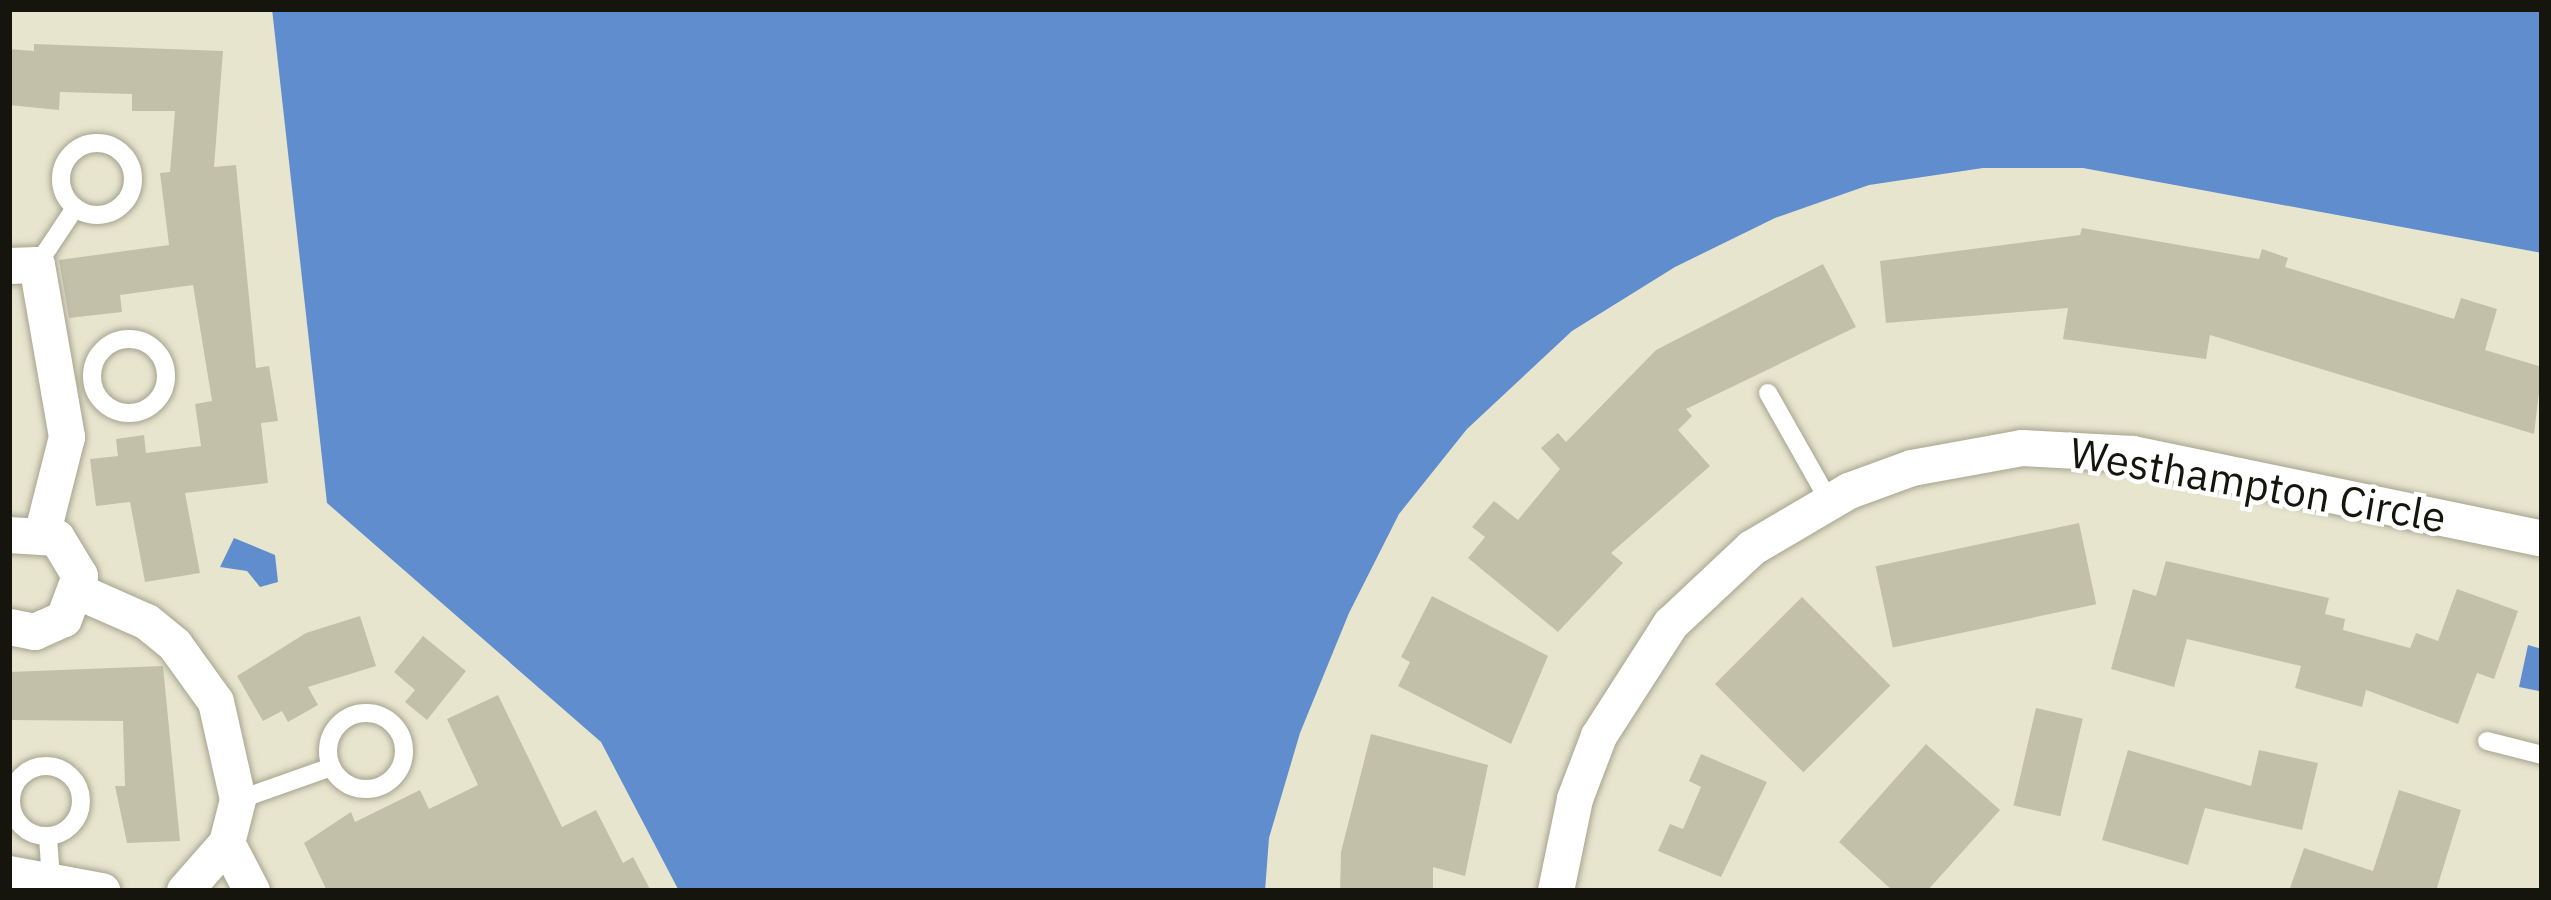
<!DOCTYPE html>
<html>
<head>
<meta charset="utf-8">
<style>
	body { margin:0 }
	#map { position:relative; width:2551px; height:900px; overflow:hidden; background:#e8e5cf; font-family:"IBM Plex Sans",sans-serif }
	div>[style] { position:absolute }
	.water>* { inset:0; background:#608dcd }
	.building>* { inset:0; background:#c3c0aa; transform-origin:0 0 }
	.roads { filter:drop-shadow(0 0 3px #a6a38e) drop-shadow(0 0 3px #a6a38e) }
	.lane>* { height:18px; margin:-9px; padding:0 9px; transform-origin:9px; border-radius:9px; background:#fff }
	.lane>.ring { margin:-9px; padding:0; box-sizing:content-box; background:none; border:18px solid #fff; border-radius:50% }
	.street>* { height:36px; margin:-18px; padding:0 18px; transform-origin:18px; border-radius:18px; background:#fff }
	span { translate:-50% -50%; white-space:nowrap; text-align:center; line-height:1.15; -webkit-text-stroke:9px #fff; paint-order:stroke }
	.street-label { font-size:42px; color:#16150d }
	.frame { position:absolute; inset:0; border:12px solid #16150d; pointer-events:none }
</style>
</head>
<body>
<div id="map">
	<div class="water">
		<i style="clip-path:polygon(272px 9px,2542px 9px,2542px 253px,2083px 168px,1983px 168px,1869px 185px,1775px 218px,1675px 267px,1572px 331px,1467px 429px,1399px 514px,1349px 613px,1300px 733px,1269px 838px,1265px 891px,679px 891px,601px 742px,327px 503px)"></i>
		<i style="clip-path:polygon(234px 538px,275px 555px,278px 582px,260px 587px,247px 571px,220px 567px)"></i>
		<i style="clip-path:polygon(2528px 645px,2542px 649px,2539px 691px,2519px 687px)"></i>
	</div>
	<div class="building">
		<i style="clip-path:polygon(34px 44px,223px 51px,214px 167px,236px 165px,256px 368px,269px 366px,278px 421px,261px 423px,268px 483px,185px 493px,200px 573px,145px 582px,130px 502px,96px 506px,90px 459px,118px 456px,116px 439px,144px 435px,146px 453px,201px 446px,195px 404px,212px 401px,193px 285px,120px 295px,122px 312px,69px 318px,59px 260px,169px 245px,160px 173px,170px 172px,175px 111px,132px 111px,132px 94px,60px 92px,59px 110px,9px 105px,9px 49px,34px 51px)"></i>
		<i style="clip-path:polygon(2082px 228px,2259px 259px,2262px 249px,2288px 258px,2285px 267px,2454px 319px,2461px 298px,2497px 309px,2485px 350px,2542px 367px,2534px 434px,2210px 335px,2206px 359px,2063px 339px,2068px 308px,1886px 323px,1880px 261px,2080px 235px)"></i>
		<i style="clip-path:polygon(1823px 264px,1856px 327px,1686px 409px,1692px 416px,1678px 430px,1710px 466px,1611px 553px,1623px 563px,1558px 632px,1468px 558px,1485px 537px,1472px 527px,1494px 501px,1518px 520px,1560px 469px,1541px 448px,1558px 433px,1566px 442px,1656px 350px)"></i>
		<i style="left:2079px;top:523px;width:83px;height:208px;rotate:78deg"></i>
		<i style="clip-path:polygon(2166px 561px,2329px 598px,2325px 614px,2345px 619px,2343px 630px,2410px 648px,2416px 633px,2438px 641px,2457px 589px,2518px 611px,2494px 679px,2477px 673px,2458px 724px,2366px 690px,2362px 707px,2295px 688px,2301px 666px,2187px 639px,2174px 687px,2111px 669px,2133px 589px,2156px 596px)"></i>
		<i style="clip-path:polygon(1432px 596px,1548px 656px,1511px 744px,1398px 686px,1410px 662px,1401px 657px)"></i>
		<i style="left:1802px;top:597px;width:125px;height:123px;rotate:45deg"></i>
		<i style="clip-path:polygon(360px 616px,376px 666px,308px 687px,318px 705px,288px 722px,282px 711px,263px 721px,237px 676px,306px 633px)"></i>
		<i style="clip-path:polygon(423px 636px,466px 671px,427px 720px,405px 702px,415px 690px,394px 672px)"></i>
		<i style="clip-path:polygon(163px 666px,180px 841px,127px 843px,115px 786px,125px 786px,123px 721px,9px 720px,9px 672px)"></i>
		<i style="clip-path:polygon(498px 695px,562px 827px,596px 810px,623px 863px,633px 857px,651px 891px,327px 891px,304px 843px,351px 812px,355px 822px,420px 790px,429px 809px,478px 785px,447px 719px)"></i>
		<i style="left:2036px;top:708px;width:48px;height:100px;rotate:13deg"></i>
		<i style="clip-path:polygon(1371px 734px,1488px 765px,1465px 876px,1433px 867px,1433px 891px,1340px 891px,1341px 852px)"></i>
		<i style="clip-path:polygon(1926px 744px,2000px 810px,1927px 891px,1893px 891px,1839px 842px)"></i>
		<i style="clip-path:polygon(2128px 750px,2251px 786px,2259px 750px,2318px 763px,2302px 830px,2205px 808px,2188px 865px,2102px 840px)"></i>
		<i style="clip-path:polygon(1701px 754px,1767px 782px,1721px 877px,1658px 851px,1670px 824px,1683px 829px,1701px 787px,1689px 781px)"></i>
		<i style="clip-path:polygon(2399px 790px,2461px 810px,2436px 891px,2289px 891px,2304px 848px,2373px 871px)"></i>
	</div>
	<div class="roads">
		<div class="lane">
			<i class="ring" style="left:61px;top:143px;width:54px;height:54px"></i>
			<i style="left:37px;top:265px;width:69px;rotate:-56.3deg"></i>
			<i class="ring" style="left:92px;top:339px;width:56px;height:56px"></i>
			<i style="left:1768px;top:393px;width:124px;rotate:60.5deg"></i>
			<i class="ring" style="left:328px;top:713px;width:58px;height:58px"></i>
			<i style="left:2487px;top:741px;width:57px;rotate:14.3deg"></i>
			<i class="ring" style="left:11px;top:766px;width:52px;height:52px"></i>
			<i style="left:238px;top:800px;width:99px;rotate:-19.5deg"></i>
			<i style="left:48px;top:837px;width:43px;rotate:86deg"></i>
		</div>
		<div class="street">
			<i style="left:9px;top:266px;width:28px;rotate:-2deg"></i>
			<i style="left:37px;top:265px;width:175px;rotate:80.1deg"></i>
			<i style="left:67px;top:437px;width:98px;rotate:104.2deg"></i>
			<i style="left:9px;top:535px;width:48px;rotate:3.6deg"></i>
			<i style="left:57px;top:538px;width:44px;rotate:58.8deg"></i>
			<i style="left:80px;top:576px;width:46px;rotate:110.4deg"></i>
			<i style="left:64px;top:619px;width:32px;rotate:156deg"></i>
			<i style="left:35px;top:632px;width:26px;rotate:-169deg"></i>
			<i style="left:79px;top:592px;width:74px;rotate:23.8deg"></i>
			<i style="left:147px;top:622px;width:36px;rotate:39deg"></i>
			<i style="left:175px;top:645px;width:70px;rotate:54.3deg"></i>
			<i style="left:216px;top:702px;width:100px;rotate:77.3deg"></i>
			<i style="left:238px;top:800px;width:44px;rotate:104.3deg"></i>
			<i style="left:227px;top:843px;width:64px;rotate:131.2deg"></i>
			<i style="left:227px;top:843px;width:54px;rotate:62.5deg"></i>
			<i style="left:9px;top:874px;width:95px;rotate:10.4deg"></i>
			<i style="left:1556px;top:891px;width:94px;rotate:-78.3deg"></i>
			<i style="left:1575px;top:799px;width:67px;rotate:-69.1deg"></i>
			<i style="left:1599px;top:736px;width:133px;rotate:-57.3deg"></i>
			<i style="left:1671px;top:624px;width:111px;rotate:-43.2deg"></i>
			<i style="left:1752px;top:548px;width:113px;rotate:-30.4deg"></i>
			<i style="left:1849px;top:491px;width:67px;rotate:-20.1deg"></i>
			<i style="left:1912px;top:468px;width:112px;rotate:-10.3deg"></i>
			<i style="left:2022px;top:448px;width:111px;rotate:3.1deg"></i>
			<i style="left:2133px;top:454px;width:418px;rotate:11.7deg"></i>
		</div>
	</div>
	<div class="street-label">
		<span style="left:2258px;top:485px;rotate:10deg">Westhampton Circle</span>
	</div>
	<div class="frame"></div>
</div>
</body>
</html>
